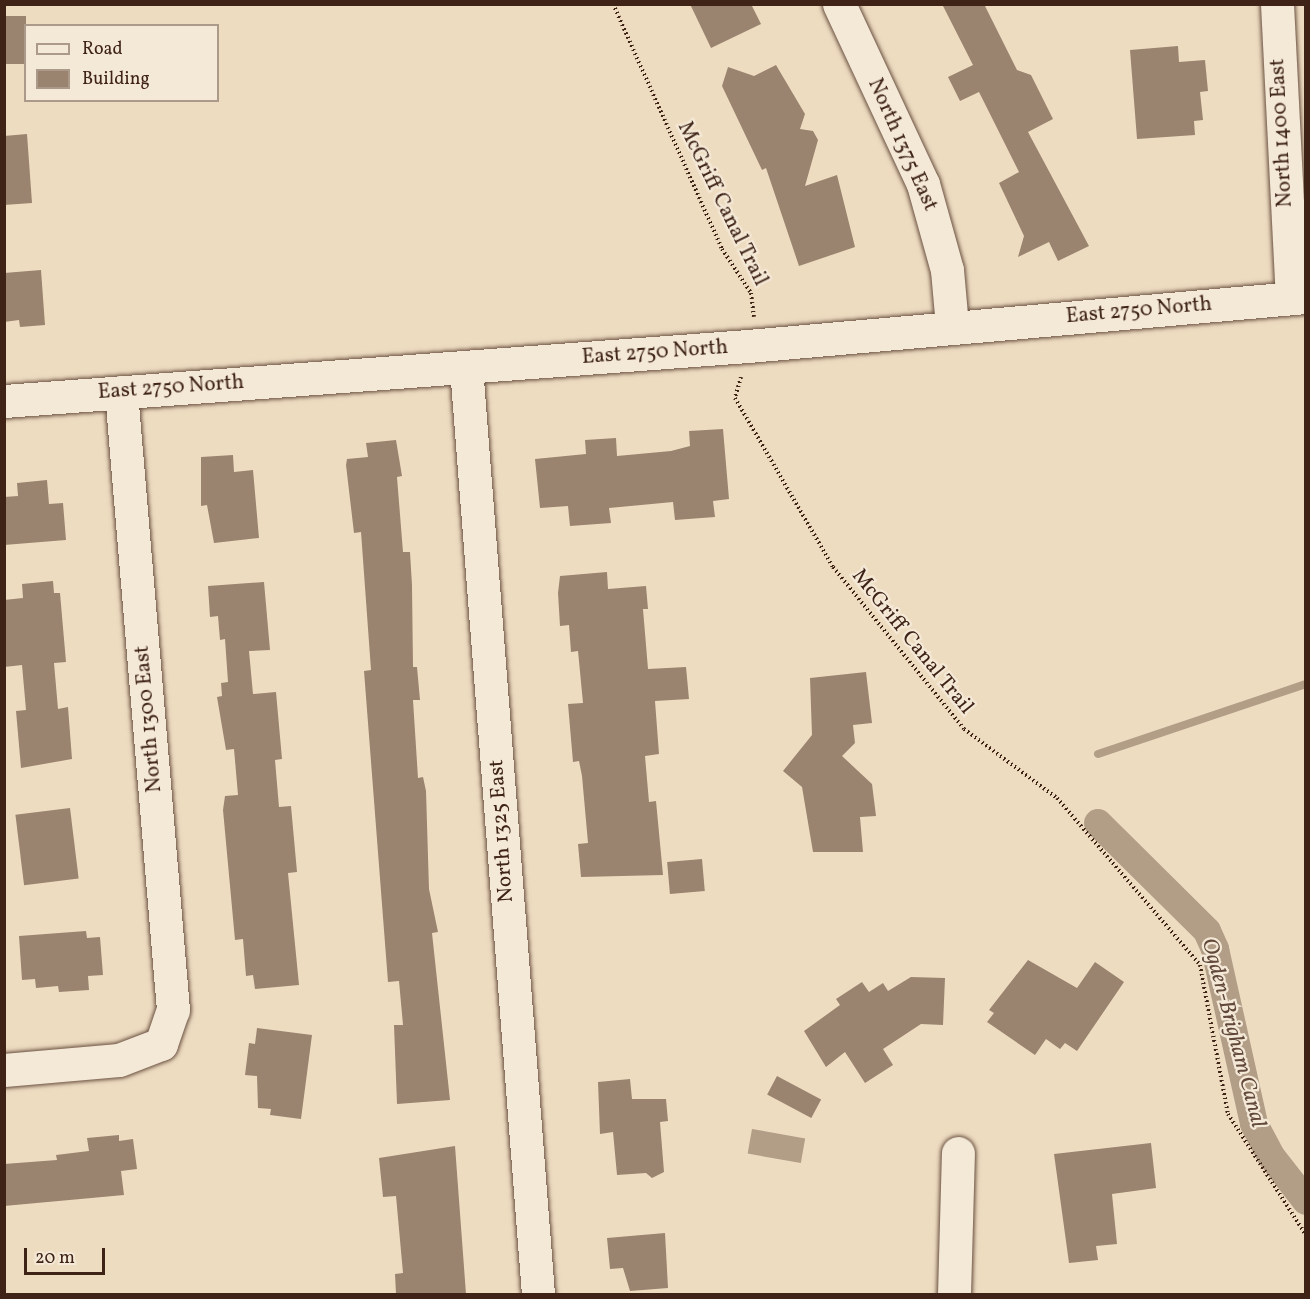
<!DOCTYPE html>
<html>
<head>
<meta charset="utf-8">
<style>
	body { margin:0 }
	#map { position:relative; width:1310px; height:1299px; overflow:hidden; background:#eedcc1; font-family:Vollkorn,serif }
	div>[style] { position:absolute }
	.water>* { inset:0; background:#b29d87; transform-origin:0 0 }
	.stream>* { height:8px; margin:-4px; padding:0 4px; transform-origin:4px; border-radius:4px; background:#b29d87 }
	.canal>* { height:28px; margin:-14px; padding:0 14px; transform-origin:14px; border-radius:14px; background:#b29d87 }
	.building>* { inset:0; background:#9a836f; transform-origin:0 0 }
	.path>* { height:4px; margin-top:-2px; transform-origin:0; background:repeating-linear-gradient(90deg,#3e2316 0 1.5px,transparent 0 4.5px) }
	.roads { filter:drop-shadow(0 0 2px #6a5141) drop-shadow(0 0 2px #6a5141) }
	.minor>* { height:33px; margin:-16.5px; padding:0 16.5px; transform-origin:16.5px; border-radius:16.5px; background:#f4e8d7 }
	span { translate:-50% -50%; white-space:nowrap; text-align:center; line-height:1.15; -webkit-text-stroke:4.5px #f4e8d7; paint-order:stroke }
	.street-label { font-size:21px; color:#3e2316 }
	.water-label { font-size:22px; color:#614838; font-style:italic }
	.frame { position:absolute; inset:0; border:6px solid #3e2316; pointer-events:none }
	.legend { position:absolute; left:24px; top:24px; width:195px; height:78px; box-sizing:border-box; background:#f4e8d7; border:2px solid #ab998a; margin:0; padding:8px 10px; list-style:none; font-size:18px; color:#3e2316 }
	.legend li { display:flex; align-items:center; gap:12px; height:30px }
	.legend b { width:30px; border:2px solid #ab998a }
	.scale { position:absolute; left:24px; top:1248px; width:81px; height:27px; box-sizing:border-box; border:3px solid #3e2316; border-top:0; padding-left:8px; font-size:18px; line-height:21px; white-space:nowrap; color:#3e2316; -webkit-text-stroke:4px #f4e8d7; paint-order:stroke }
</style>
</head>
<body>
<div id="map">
	<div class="water">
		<i style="left:752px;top:1129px;width:54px;height:25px;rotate:10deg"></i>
	</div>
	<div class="stream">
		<i style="left:1098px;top:754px;width:219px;rotate:-18.6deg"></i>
	</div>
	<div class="canal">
		<i style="left:1098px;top:823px;width:153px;rotate:44.7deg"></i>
		<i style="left:1207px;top:931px;width:20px;rotate:66deg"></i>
		<i style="left:1215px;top:949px;width:179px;rotate:77.4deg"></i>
		<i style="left:1254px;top:1124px;width:36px;rotate:62deg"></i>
		<i style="left:1271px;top:1156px;width:57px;rotate:52.1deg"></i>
	</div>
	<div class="building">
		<i style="clip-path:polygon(690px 4px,751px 4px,761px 24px,711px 48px)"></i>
		<i style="clip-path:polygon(942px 4px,984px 4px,1017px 70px,1031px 75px,1053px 119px,1028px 132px,1089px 246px,1058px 261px,1049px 242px,1018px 257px,1024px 236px,999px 183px,1019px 172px,979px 92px,960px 101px,948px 77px,973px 65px)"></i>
		<i style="left:26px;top:16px;width:48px;height:22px;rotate:90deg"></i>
		<i style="clip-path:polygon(1178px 46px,1179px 62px,1205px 60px,1208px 91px,1200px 92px,1203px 120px,1194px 121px,1195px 135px,1137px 139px,1130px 50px)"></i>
		<i style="clip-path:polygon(776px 65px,805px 114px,800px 129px,813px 131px,818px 140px,805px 186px,837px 175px,855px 247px,799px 266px,766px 168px,762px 170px,722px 86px,728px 67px,754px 76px)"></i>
		<i style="clip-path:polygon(27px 134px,32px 203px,4px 205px,4px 136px)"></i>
		<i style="clip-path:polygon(41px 270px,45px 325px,20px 327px,19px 320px,4px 322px,4px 273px)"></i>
		<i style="clip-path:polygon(723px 429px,729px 499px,713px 501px,715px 517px,675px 520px,673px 502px,609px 508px,611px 523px,570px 526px,568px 506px,540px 508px,535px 459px,586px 454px,585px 440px,616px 438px,617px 456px,671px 451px,690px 446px,689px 431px)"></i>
		<i style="clip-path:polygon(396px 440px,402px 476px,397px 477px,403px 552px,410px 552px,412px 585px,413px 667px,417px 667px,420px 700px,413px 700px,418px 778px,423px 777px,426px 791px,429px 889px,438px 932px,432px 933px,450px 1100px,397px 1104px,394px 1025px,403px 1025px,399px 981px,388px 982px,364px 671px,371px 670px,361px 532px,354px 533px,346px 465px,347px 459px,368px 457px,366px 443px)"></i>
		<i style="clip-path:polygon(233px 455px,234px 472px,253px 470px,259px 538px,214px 543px,207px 505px,201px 506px,201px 457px)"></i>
		<i style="clip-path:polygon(47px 480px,49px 504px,63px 503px,66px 540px,4px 545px,4px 497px,18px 496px,17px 483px)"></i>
		<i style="clip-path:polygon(607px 572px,608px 589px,646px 586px,648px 609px,643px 609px,648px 669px,686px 667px,689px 699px,655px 701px,659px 754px,645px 756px,649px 802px,656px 801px,663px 875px,581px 877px,578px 844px,588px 843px,582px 776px,579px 761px,573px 762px,568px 704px,583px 703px,578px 651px,571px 652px,569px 625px,560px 626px,558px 593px,560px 576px)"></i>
		<i style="clip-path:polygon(53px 581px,54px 593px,60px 593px,66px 662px,54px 663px,58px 709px,68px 707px,72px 759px,21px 768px,16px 711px,26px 710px,22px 665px,4px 667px,4px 600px,23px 598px,22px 584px)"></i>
		<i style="clip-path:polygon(264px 582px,270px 650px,249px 651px,253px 694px,276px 692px,282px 759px,275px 760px,279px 807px,291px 806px,297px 872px,288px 873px,299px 985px,255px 989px,253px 975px,246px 976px,243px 939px,235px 940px,223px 810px,225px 796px,238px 795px,234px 749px,226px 750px,217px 697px,222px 696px,221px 683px,228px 682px,225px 639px,220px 640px,218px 616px,210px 617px,208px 586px)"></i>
		<i style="clip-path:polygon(866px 672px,872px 723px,853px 725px,855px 743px,842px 756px,872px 784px,876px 816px,860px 817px,863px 852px,813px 852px,802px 787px,783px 771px,812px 735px,810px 678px)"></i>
		<i style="left:70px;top:808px;width:71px;height:55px;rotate:83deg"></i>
		<i style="left:702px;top:859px;width:32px;height:35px;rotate:85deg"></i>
		<i style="clip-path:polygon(86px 931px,87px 938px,100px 937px,103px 975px,88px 976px,89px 990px,59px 992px,58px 986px,36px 988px,35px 979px,22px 980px,19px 936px)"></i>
		<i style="clip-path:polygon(1028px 960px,1077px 988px,1095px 962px,1124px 982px,1077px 1051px,1065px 1043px,1060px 1049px,1046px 1039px,1035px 1055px,987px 1022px,994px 1013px,989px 1010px)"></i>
		<i style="clip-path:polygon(911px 977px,945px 978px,943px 1025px,921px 1024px,883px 1049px,893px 1065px,865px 1083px,845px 1052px,826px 1067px,804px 1031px,840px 1005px,836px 999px,862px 982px,869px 992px,883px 983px,888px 991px)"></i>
		<i style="clip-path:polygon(257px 1028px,312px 1035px,301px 1119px,270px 1115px,271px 1109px,258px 1108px,257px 1076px,245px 1075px,249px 1043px,255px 1044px)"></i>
		<i style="left:777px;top:1076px;width:50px;height:21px;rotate:28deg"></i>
		<i style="clip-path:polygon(630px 1079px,632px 1099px,666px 1099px,668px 1121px,660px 1122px,664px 1172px,652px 1178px,646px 1173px,617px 1175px,613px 1132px,600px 1134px,598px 1082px)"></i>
		<i style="clip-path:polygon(119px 1135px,119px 1141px,133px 1139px,137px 1169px,121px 1171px,124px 1195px,4px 1206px,4px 1164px,57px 1160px,56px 1155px,89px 1151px,87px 1138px)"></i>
		<i style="clip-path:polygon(1151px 1143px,1156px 1188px,1112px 1194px,1117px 1244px,1096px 1246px,1098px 1260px,1069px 1263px,1054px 1154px)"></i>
		<i style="clip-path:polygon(455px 1146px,466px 1294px,396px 1294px,395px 1274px,403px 1273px,396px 1196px,383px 1197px,379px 1158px)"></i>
		<i style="clip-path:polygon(665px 1233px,668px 1288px,630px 1291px,623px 1268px,610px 1269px,607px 1238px)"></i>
	</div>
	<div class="path">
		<i style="left:613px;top:4px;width:268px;rotate:66deg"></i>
		<i style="left:722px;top:249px;width:53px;rotate:56.6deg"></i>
		<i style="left:751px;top:293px;width:24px;rotate:83deg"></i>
		<i style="left:741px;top:377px;width:22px;rotate:106deg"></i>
		<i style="left:735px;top:398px;width:195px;rotate:59.9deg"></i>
		<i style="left:833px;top:567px;width:208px;rotate:51deg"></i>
		<i style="left:964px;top:729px;width:116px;rotate:36.6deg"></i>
		<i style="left:1057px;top:798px;width:220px;rotate:49.4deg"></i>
		<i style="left:1200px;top:965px;width:152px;rotate:79.4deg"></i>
		<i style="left:1228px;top:1114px;width:144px;rotate:57.2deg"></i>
	</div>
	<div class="roads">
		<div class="minor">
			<i style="left:839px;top:4px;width:199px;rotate:65deg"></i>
			<i style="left:923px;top:184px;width:89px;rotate:74.4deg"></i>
			<i style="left:947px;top:270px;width:56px;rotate:84.9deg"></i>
			<i style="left:1277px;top:4px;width:294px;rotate:87.1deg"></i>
			<i style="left:466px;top:367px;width:930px;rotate:85.56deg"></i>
			<i style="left:4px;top:401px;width:746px;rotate:-4.23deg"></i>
			<i style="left:748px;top:346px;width:560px;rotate:-5.02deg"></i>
			<i style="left:4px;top:1070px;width:115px;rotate:-5deg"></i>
			<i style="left:119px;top:1060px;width:45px;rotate:-20.9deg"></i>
			<i style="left:161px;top:1044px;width:36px;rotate:-71deg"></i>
			<i style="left:173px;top:1010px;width:620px;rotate:-94.81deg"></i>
			<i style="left:954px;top:1294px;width:141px;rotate:-88.4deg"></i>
		</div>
	</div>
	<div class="street-label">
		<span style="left:1282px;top:133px;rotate:-93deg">North 1400 East</span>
		<span style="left:902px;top:145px;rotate:66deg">North 1375 East</span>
		<span style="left:722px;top:204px;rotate:64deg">McGriff Canal Trail</span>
		<span style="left:1139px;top:311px;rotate:-5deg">East 2750 North</span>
		<span style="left:655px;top:353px;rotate:-4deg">East 2750 North</span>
		<span style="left:171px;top:388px;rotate:-4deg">East 2750 North</span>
		<span style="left:912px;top:642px;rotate:51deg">McGriff Canal Trail</span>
		<span style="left:149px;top:719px;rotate:-95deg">North 1300 East</span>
		<span style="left:502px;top:831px;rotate:-94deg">North 1325 East</span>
	</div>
	<div class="water-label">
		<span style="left:1233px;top:1033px;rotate:75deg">Ogden-Brigham Canal</span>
	</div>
	<div class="frame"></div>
	<ul class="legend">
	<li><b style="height:8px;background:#f4e8d7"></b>Road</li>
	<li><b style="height:16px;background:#9a836f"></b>Building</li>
	</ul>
	<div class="scale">20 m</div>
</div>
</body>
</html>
